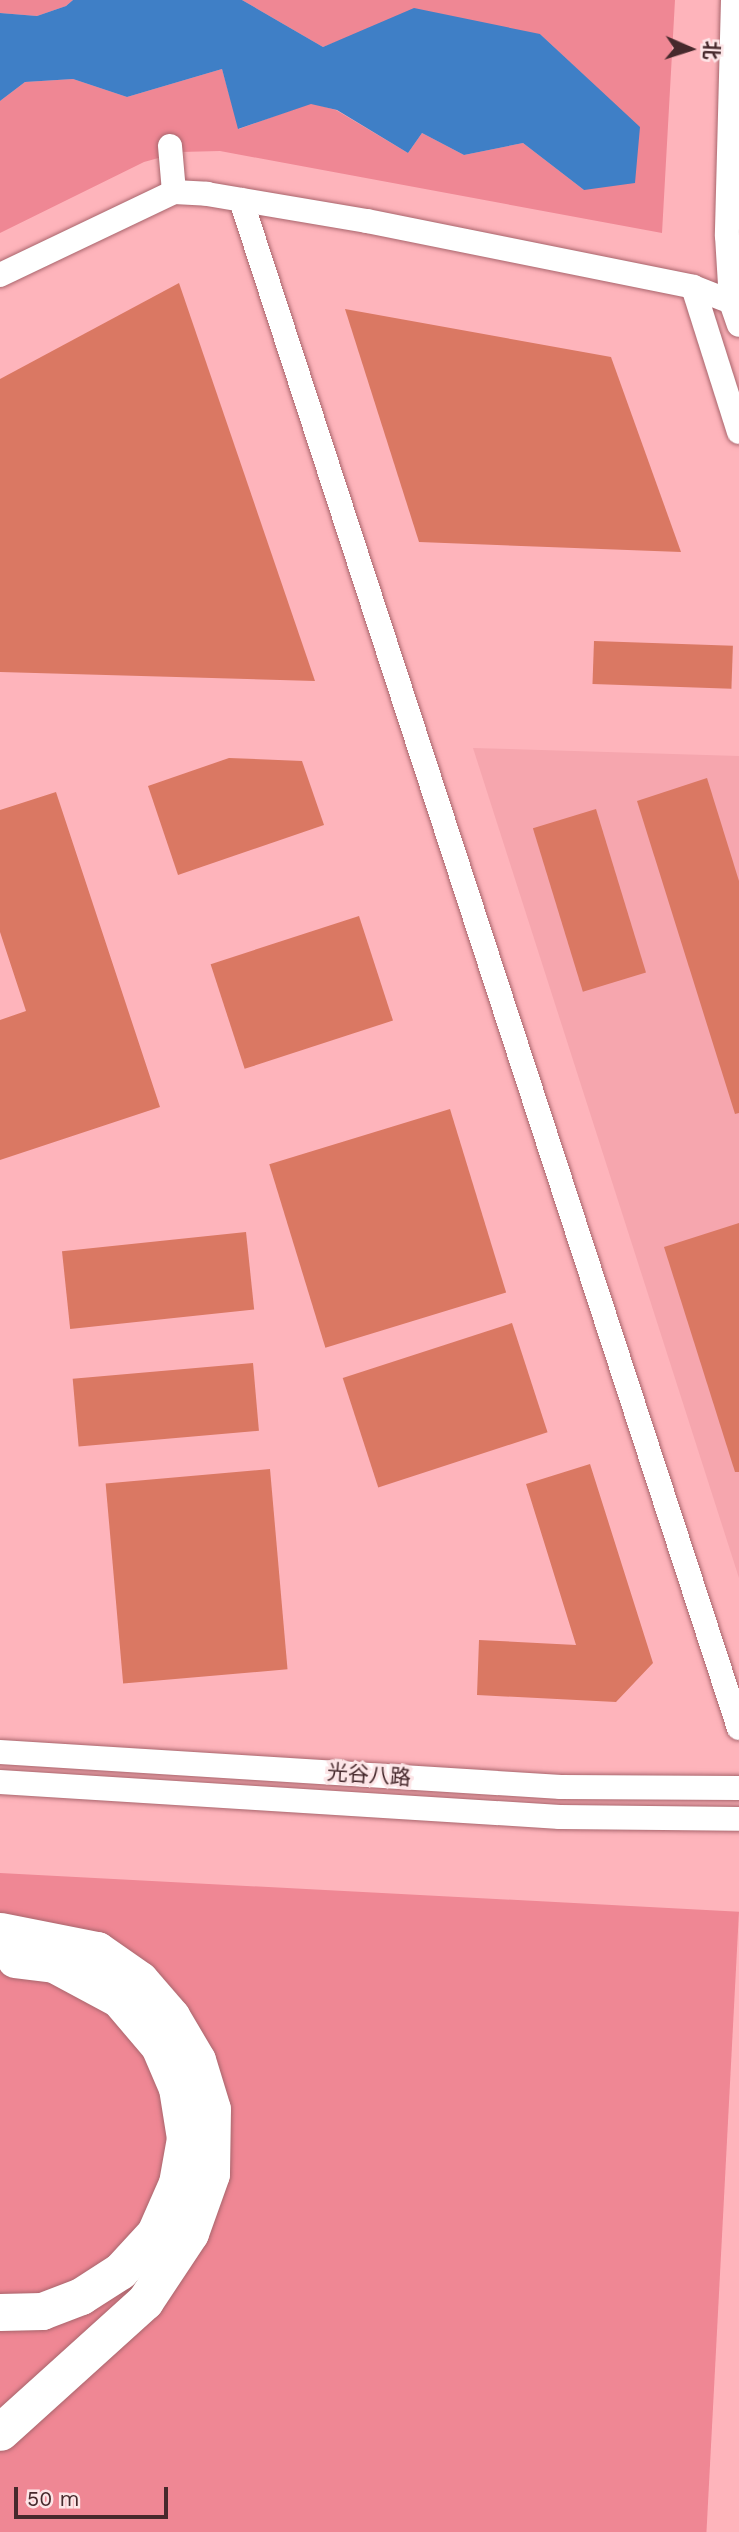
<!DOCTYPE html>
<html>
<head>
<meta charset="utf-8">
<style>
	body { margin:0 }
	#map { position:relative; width:739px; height:2532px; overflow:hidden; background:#feb4bb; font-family:"Work Sans","Noto Sans SC",sans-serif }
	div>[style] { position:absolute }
	.built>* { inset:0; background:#f6a6ae }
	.green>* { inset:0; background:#ef8794; transform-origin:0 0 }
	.water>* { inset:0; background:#3f7fc6 }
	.building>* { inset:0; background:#da7863; transform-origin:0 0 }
	.roads { filter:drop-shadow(0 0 2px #a8656c) drop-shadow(0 0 2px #a8656c) }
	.minor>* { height:24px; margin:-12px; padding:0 12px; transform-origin:12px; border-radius:12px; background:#fff }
	.highway>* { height:37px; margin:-18.5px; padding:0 18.5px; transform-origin:18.5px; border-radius:18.5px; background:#fff }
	span { translate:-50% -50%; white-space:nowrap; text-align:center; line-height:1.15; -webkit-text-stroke:6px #fde5e7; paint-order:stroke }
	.street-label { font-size:21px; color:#46292c }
	.north { position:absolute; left:655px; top:14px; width:70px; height:70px; -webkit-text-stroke:5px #fde5e7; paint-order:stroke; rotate:93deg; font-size:19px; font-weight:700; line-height:28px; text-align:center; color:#46292c }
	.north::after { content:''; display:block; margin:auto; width:24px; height:32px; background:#46292c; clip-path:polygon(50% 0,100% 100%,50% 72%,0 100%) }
	.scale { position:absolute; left:14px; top:2487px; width:154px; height:32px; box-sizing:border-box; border:4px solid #46292c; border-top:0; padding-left:9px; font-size:21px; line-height:24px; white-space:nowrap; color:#46292c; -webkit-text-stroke:5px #fde5e7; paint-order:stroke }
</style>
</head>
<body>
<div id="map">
	<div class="built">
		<i style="clip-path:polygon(473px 748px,739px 756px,739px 1578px)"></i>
	</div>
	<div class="green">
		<i style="clip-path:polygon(0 0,73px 0,66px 6px,37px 16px,0 13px)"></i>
		<i style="clip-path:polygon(242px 0,675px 0,662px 233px,220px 151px,180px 152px,144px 162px,0 233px,0 101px,25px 82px,73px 79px,127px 97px,222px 69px,239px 129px,311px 103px,336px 110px,408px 153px,422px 133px,464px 155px,523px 143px,584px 190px,589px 80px,540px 34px,364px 31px,323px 47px)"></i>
		<i style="left:0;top:1873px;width:740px;height:659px;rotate:3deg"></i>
	</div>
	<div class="water">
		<i style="clip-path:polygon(73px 0,242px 0,323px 47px,414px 8px,540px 34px,640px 127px,635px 183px,584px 190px,523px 143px,464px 155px,422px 133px,408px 153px,337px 110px,311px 104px,238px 129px,222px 69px,127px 97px,73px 79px,25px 82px,0 101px,0 13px,37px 16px,66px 6px)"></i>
	</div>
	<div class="building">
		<i style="clip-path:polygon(179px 283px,315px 681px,0 672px,0 379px)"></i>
		<i style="clip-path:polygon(345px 309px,611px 357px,681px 552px,419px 542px)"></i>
		<i style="left:594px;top:641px;width:139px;height:43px;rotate:2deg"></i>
		<i style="clip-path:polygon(229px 758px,302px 761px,324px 825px,178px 875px,148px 786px)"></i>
		<i style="clip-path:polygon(707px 778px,739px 881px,739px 1113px,735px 1114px,637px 801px)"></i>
		<i style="clip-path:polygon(56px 792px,160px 1107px,0 1160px,0 1020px,26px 1011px,0 932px,0 810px)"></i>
		<i style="left:596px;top:809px;width:171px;height:66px;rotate:73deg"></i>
		<i style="left:359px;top:916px;width:110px;height:156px;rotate:72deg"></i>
		<i style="left:450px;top:1109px;width:192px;height:189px;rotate:73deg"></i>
		<i style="clip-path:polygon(739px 1223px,739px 1472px,735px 1472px,664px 1247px)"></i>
		<i style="left:246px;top:1232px;width:78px;height:185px;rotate:84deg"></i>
		<i style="left:512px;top:1323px;width:115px;height:178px;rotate:72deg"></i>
		<i style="left:253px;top:1363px;width:68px;height:181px;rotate:85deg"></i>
		<i style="clip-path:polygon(590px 1464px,653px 1663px,616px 1702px,477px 1695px,479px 1640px,576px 1645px,526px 1484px)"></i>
		<i style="left:270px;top:1469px;width:201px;height:165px;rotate:85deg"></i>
	</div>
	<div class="roads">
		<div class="minor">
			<i style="left:733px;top:0;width:236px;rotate:91.5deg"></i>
			<i style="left:727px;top:236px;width:66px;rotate:86.5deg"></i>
			<i style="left:731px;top:302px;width:24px;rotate:71deg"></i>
			<i style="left:170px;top:146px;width:46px;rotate:85deg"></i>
			<i style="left:241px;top:200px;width:1607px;rotate:71.95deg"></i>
			<i style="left:0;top:275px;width:193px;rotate:-25.5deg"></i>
			<i style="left:174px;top:192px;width:33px;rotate:3deg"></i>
			<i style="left:207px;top:194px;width:162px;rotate:9.6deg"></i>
			<i style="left:367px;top:221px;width:333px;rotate:11.4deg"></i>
			<i style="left:693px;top:287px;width:49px;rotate:21.4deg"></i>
			<i style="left:693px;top:287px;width:152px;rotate:72.4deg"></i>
			<i style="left:0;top:1752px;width:562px;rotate:3.57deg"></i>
			<i style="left:561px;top:1787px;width:178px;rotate:0.3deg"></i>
			<i style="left:0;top:1782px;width:561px;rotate:3.58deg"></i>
			<i style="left:560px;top:1817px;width:179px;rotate:0.6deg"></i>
		</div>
		<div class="highway">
			<i style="left:0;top:1931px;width:99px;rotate:11.1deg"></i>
			<i style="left:97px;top:1950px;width:52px;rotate:34.9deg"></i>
			<i style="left:140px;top:1980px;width:48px;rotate:49.3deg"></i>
			<i style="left:171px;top:2016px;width:51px;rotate:59.4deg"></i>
			<i style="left:197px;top:2060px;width:51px;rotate:73deg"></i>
			<i style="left:212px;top:2109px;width:65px;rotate:90.9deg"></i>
			<i style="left:211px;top:2174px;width:63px;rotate:109.6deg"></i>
			<i style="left:190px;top:2233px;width:82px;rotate:123.5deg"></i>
			<i style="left:145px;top:2301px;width:195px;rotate:137.9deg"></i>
			<i style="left:0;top:2312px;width:42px;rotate:-1.4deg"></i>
			<i style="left:42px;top:2311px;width:42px;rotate:-21deg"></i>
			<i style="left:81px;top:2296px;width:46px;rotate:-32.7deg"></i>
			<i style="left:120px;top:2271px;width:52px;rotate:-47.4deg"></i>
			<i style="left:155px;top:2233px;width:55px;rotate:-66.3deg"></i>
			<i style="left:177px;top:2183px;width:46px;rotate:-79.9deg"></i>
			<i style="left:185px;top:2138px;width:51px;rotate:-99.1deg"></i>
			<i style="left:177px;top:2088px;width:46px;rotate:-113.2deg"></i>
			<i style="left:159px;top:2046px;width:62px;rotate:-130.4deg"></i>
			<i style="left:119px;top:1999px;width:74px;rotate:-151.7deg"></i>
			<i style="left:54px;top:1964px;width:39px;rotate:-173deg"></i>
		</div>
	</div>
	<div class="street-label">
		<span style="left:369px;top:1775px;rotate:4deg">光谷八路</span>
	</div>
	<div class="north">北</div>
	<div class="scale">50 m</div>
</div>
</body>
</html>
